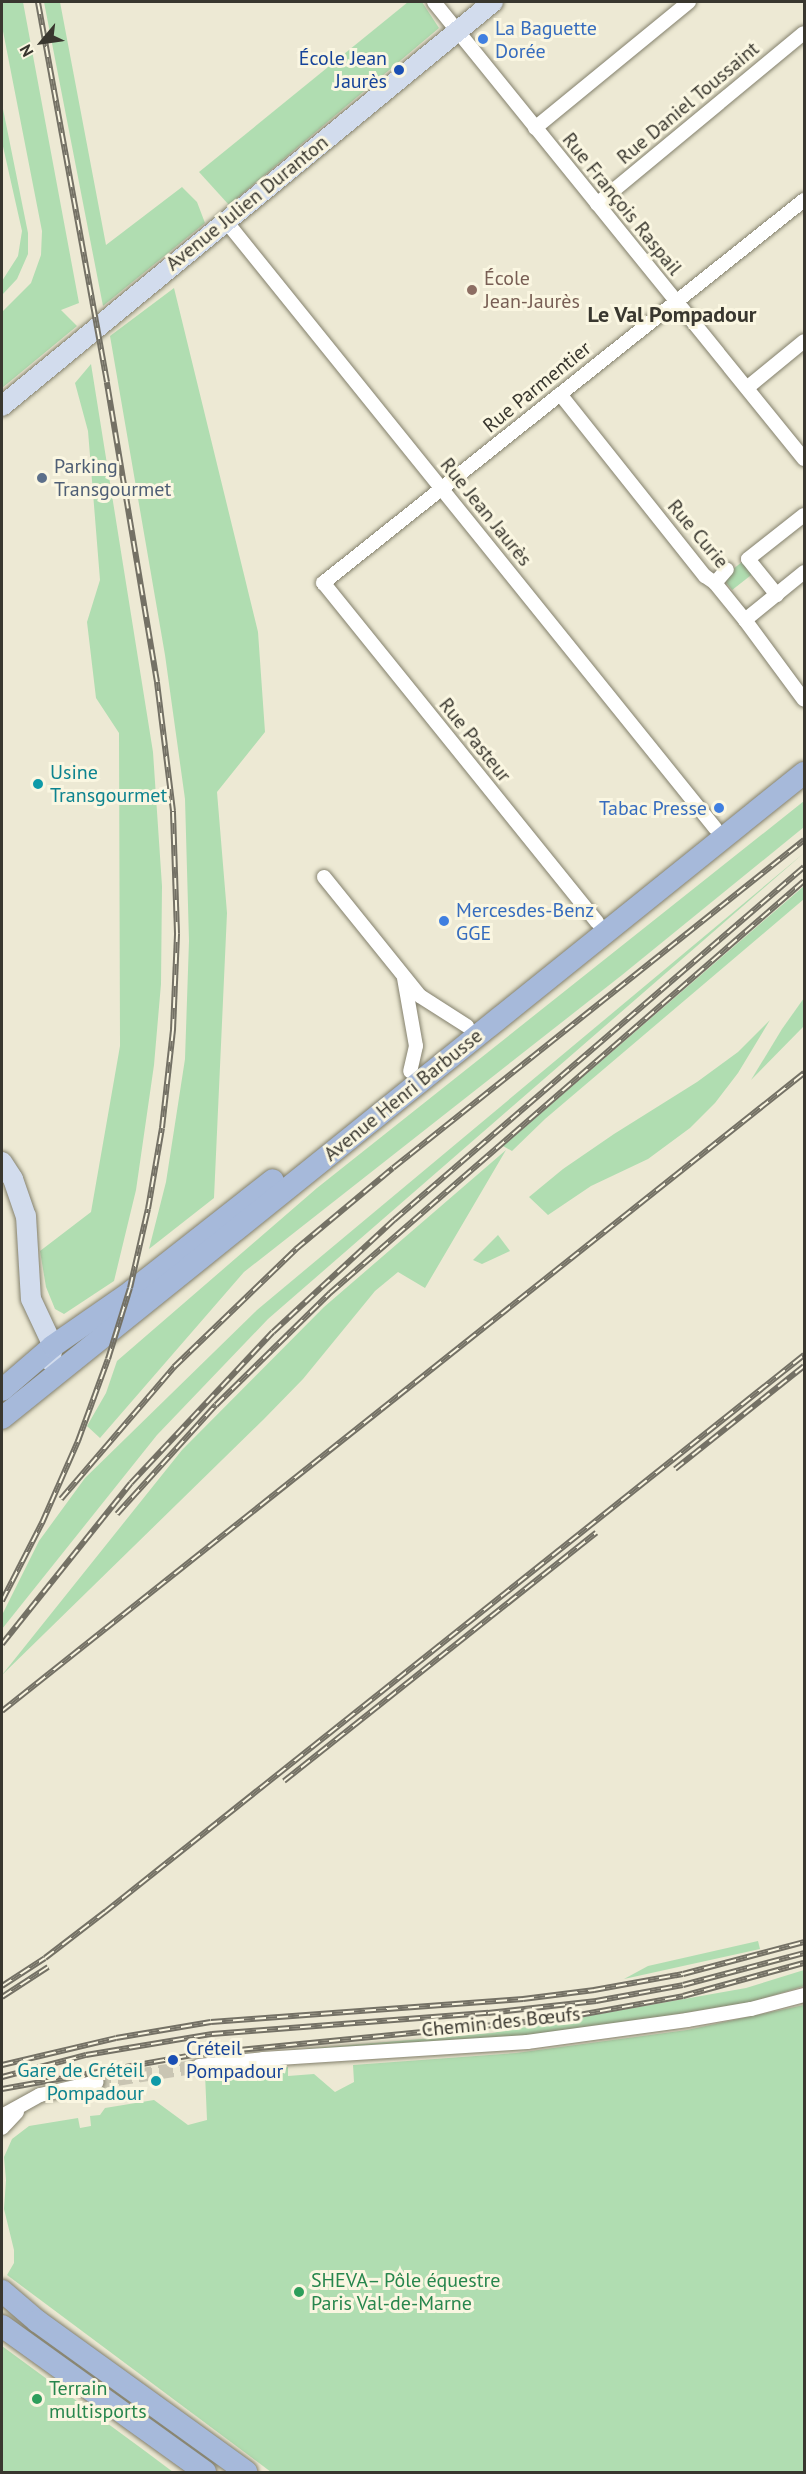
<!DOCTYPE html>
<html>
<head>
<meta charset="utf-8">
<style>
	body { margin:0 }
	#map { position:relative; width:806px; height:2474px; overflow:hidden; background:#ede9d4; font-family:"PT Sans",sans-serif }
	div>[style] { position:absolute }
	.green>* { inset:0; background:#b0ddb1; transform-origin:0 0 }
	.street-tunnel>* { height:14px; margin-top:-7px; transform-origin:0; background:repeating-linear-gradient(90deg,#c9c5b3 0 14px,transparent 0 21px) }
	.roads { filter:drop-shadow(0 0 2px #83806c) drop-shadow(0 0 2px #83806c) }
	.street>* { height:14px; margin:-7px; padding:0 7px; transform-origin:7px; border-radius:7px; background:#fff }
	.secondary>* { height:20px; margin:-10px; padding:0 10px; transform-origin:10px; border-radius:10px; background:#d2dced }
	.primary>* { height:22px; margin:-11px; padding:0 11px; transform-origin:11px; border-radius:11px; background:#a6b9da }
	.rail>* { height:6px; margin-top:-3px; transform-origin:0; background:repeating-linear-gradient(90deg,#faf6e1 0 11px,#747165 0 22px); box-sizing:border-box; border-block:2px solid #747165 }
	.dots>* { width:16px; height:16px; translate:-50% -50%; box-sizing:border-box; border:3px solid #faf6e1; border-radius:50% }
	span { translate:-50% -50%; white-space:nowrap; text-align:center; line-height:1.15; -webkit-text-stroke:6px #faf6e1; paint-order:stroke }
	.shop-label { font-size:20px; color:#366cbe }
	.left { translate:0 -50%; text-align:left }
	.right { translate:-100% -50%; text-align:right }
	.transit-label { font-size:20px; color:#164399 }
	.street-label { font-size:20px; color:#39372f }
	.education-label { font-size:20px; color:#785e54 }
	.service-label { font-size:20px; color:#4e5e75 }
	.culture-label { font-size:20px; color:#0d838f }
	.leisure-label { font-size:20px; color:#27864d }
	.quarter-label { font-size:22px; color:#39372f; font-weight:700 }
	.frame { position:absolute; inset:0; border:3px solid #39372f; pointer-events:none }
	.north { position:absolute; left:12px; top:12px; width:60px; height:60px; -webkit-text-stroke:4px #faf6e1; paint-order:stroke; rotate:241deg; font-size:16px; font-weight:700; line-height:24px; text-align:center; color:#39372f }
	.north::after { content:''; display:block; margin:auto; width:21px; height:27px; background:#39372f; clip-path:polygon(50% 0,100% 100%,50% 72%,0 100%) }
</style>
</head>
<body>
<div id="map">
	<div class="green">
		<i style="clip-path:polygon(2px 2px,23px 2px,79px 303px,61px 310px,77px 326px,2px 388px,2px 312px,31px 283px,41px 255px,42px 231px,2px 26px)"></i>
		<i style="clip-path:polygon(44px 2px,60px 2px,106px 245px,182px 187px,197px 202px,205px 223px,103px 306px)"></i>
		<i style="clip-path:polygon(408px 2px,422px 2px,439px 28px,229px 205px,199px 172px)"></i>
		<i style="clip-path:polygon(2px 104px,28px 233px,28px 254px,17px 279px,2px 295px,2px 281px,18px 256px,22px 231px,2px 142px)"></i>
		<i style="clip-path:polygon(174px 288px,258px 632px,265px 732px,217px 792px,227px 913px,214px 1198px,149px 1249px,166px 1182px,185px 1059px,189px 941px,185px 799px,165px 655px,110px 336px)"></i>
		<i style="clip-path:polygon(91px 364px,153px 752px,162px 886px,161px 984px,154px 1065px,136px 1190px,114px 1281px,64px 1314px,55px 1309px,46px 1287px,40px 1251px,91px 1212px,120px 1046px,119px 733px,96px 698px,87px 622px,100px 580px,88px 431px,75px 383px)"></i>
		<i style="left:742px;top:562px;width:16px;height:25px;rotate:52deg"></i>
		<i style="clip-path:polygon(804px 801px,804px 827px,622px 975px,244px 1272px,100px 1438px,87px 1426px,106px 1393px,117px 1361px,317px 1188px)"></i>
		<i style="clip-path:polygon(804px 853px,268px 1319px,157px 1435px,2px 1629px,2px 1615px,39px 1541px,85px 1478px,257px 1310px)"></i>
		<i style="clip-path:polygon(804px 886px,804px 899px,545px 1119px,512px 1151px,503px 1146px)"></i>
		<i style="clip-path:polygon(804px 998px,804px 1026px,751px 1080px,782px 1029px)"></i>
		<i style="clip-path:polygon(770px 1020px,738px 1073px,715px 1103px,690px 1128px,648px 1159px,591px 1186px,548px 1215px,529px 1197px,563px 1169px,614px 1134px,697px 1082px,738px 1052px)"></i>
		<i style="clip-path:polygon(506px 1150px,425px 1288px,398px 1272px,375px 1291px,303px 1379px,264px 1419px,2px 1675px,182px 1450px,324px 1307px)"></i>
		<i style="clip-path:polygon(498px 1235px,510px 1251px,482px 1264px,473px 1260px)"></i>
		<i style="clip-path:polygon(758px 1941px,760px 1949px,624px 1979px,648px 1966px)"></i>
		<i style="clip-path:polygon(804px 1970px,804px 1986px,751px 2002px,659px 2017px,508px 2039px,292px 2050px,492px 2033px,746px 1988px)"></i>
		<i style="clip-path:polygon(804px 2005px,804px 2472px,271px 2472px,7px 2275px,14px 2263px,14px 2250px,4px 2209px,6px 2180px,4px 2157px,12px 2139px,29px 2126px,78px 2118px,80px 2128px,91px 2126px,90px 2116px,100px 2115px,105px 2108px,154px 2100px,188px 2125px,207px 2120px,205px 2074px,288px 2067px,288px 2076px,314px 2074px,335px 2092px,354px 2082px,353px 2065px,516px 2053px,687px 2030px)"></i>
		<i style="clip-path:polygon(2px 2346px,145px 2451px,173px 2472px,2px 2472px)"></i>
	</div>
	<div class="street-tunnel">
		<i style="left:97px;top:2082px;width:103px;rotate:-8.9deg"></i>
	</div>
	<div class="roads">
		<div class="street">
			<i style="left:434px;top:2px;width:588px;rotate:51.01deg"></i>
			<i style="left:535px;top:128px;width:199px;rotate:-39.3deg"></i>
			<i style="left:597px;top:204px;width:268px;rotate:-39.6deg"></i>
			<i style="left:225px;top:220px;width:781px;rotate:51.13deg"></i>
			<i style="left:748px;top:387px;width:72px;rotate:-39.4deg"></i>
			<i style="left:560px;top:394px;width:233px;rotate:51.5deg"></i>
			<i style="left:705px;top:576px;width:12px;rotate:35deg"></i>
			<i style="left:715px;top:583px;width:48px;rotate:51deg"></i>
			<i style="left:745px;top:620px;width:99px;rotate:53.6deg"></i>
			<i style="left:715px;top:583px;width:18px;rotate:-49deg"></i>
			<i style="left:777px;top:595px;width:46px;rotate:-128.9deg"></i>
			<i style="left:748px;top:559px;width:71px;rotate:-38.2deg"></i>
			<i style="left:745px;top:620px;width:76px;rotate:-39.1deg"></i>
			<i style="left:324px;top:877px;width:153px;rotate:51.1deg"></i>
			<i style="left:420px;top:996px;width:56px;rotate:32.6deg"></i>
			<i style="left:597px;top:922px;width:436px;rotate:-128.9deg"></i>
			<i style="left:323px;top:583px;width:615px;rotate:-38.53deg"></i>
			<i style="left:404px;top:978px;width:69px;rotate:80deg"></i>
			<i style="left:416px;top:1046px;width:26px;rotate:103deg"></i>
			<i style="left:199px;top:2066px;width:64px;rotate:-6.2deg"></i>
			<i style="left:263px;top:2059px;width:265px;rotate:-3.7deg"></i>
			<i style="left:527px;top:2042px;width:162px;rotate:-7.8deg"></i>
			<i style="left:687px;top:2020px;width:65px;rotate:-9.8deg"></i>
			<i style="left:751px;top:2009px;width:55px;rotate:-14.8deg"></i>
			<i style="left:2px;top:2116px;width:43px;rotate:-28.9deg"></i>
			<i style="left:40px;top:2095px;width:58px;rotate:-12.8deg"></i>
			<i style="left:2px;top:2128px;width:22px;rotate:-47deg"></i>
		</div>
		<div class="secondary">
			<i style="left:2px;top:406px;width:636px;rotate:-39.45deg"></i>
			<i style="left:2px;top:1162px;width:20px;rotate:57deg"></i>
			<i style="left:13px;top:1179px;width:39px;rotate:71deg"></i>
			<i style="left:26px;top:1216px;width:83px;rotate:86.6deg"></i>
			<i style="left:31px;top:1299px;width:52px;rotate:64.9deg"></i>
			<i style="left:53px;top:1346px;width:15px;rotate:101deg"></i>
		</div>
		<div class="primary">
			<i style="left:2px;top:1390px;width:67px;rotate:-40.8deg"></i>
			<i style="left:53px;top:1346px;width:96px;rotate:-34.8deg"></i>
			<i style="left:132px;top:1291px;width:179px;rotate:-38.2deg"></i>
			<i style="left:2px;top:1418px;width:1029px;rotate:-38.81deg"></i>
			<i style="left:2px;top:2291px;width:46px;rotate:40.6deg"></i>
			<i style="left:37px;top:2321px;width:258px;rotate:35.8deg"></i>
			<i style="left:2px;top:2326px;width:250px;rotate:35.7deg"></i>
		</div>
	</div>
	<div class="rail">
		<i style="left:675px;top:1469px;width:165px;rotate:-38.6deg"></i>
		<i style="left:61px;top:1499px;width:174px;rotate:-49.4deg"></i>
		<i style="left:174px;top:1367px;width:170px;rotate:-44deg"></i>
		<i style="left:296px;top:1249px;width:126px;rotate:-39.9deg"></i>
		<i style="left:393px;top:1168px;width:526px;rotate:-38.59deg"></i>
		<i style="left:117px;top:1514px;width:147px;rotate:-47.8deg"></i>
		<i style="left:216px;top:1405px;width:160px;rotate:-44.5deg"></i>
		<i style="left:330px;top:1293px;width:628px;rotate:-41deg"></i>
		<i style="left:2px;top:1601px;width:88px;rotate:-62.9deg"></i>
		<i style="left:42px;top:1523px;width:90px;rotate:-66.3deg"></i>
		<i style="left:78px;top:1441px;width:87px;rotate:-69.9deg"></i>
		<i style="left:108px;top:1359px;width:74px;rotate:-72.8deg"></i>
		<i style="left:130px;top:1288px;width:81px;rotate:-77.2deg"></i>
		<i style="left:148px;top:1209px;width:82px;rotate:-80.2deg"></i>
		<i style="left:162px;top:1128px;width:99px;rotate:-83.6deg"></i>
		<i style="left:173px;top:1030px;width:97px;rotate:-87.6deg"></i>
		<i style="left:177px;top:933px;width:122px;rotate:-91.9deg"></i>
		<i style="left:173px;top:811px;width:130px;rotate:-97.1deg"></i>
		<i style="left:157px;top:682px;width:304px;rotate:-99.5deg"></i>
		<i style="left:107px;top:382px;width:386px;rotate:-100.3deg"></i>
		<i style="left:2px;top:1644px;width:206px;rotate:-51.3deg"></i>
		<i style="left:131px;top:1483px;width:207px;rotate:-46.8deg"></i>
		<i style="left:273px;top:1332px;width:165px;rotate:-42.8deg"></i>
		<i style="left:394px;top:1220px;width:541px;rotate:-40.73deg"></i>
		<i style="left:2px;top:1711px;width:1025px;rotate:-38.5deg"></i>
		<i style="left:284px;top:1781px;width:399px;rotate:-38.5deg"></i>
		<i style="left:2px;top:1986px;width:51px;rotate:-33.1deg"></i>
		<i style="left:45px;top:1958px;width:76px;rotate:-37.5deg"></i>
		<i style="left:105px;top:1912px;width:894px;rotate:-38.55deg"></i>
		<i style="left:2px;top:1997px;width:55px;rotate:-33.1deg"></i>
		<i style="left:2px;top:2065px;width:117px;rotate:-13.3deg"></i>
		<i style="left:116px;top:2038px;width:96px;rotate:-9.6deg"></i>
		<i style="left:211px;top:2022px;width:313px;rotate:-4.2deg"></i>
		<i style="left:523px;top:1999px;width:72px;rotate:-7.2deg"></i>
		<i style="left:594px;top:1990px;width:90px;rotate:-10.2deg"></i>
		<i style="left:683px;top:1974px;width:125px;rotate:-14.8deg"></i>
		<i style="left:2px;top:2077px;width:87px;rotate:-14.7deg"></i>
		<i style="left:86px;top:2055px;width:128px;rotate:-9.5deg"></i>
		<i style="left:212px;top:2034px;width:277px;rotate:-4.4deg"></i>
		<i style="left:488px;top:2013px;width:109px;rotate:-6.3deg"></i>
		<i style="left:596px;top:2001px;width:88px;rotate:-10.4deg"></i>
		<i style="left:683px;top:1985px;width:125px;rotate:-14.8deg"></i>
		<i style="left:2px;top:2089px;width:199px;rotate:-10.1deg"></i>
		<i style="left:198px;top:2054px;width:361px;rotate:-5.6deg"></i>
		<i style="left:557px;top:2019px;width:128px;rotate:-10.3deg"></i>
		<i style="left:683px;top:1996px;width:125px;rotate:-15.3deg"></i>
	</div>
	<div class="dots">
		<i style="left:483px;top:39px;background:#3f7fe0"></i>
		<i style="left:399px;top:70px;background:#1a4fb4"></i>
		<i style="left:472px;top:290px;background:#8d6e63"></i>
		<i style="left:42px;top:478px;background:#5c6f8a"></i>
		<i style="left:38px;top:784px;background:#0f9aa8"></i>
		<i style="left:719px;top:808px;background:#3f7fe0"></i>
		<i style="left:444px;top:921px;background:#3f7fe0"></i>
		<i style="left:173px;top:2060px;background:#1a4fb4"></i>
		<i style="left:156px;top:2081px;background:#0f9aa8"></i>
		<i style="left:299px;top:2292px;background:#2e9e5b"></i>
		<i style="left:37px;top:2399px;background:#2e9e5b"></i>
	</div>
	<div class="shop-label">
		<span class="left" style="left:495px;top:40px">La Baguette<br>Dorée</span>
		<span class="right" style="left:707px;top:808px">Tabac Presse</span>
		<span class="left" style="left:456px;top:922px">Mercesdes-Benz<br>GGE</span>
	</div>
	<div class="transit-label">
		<span class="right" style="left:387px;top:70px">École Jean<br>Jaurès</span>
		<span class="left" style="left:186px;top:2060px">Créteil<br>Pompadour</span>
	</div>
	<div class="street-label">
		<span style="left:688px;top:103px;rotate:-40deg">Rue Daniel Toussaint</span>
		<span style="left:247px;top:203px;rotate:-39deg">Avenue Julien Duranton</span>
		<span style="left:622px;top:204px;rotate:51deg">Rue François Raspail</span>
		<span style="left:537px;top:387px;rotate:-39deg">Rue Parmentier</span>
		<span style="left:486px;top:512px;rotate:51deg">Rue Jean Jaurès</span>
		<span style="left:698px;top:534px;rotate:50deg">Rue Curie</span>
		<span style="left:475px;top:740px;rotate:51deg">Rue Pasteur</span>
		<span style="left:403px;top:1095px;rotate:-39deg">Avenue Henri Barbusse</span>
		<span style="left:501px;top:2022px;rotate:-6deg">Chemin des Bœufs</span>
	</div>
	<div class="education-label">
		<span class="left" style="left:484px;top:290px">École<br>Jean-Jaurès</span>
	</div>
	<div class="service-label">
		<span class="left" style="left:54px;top:478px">Parking<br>Transgourmet</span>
	</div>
	<div class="culture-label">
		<span class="left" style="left:50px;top:784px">Usine<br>Transgourmet</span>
		<span class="right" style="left:144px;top:2082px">Gare de Créteil<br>Pompadour</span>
	</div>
	<div class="leisure-label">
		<span class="left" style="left:311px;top:2292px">SHEVA– Pôle équestre<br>Paris Val-de-Marne</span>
		<span class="left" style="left:49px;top:2400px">Terrain<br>multisports</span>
	</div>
	<div class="quarter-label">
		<span style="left:672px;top:315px">Le Val Pompadour</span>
	</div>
	<div class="frame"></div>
	<div class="north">N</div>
</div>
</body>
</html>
